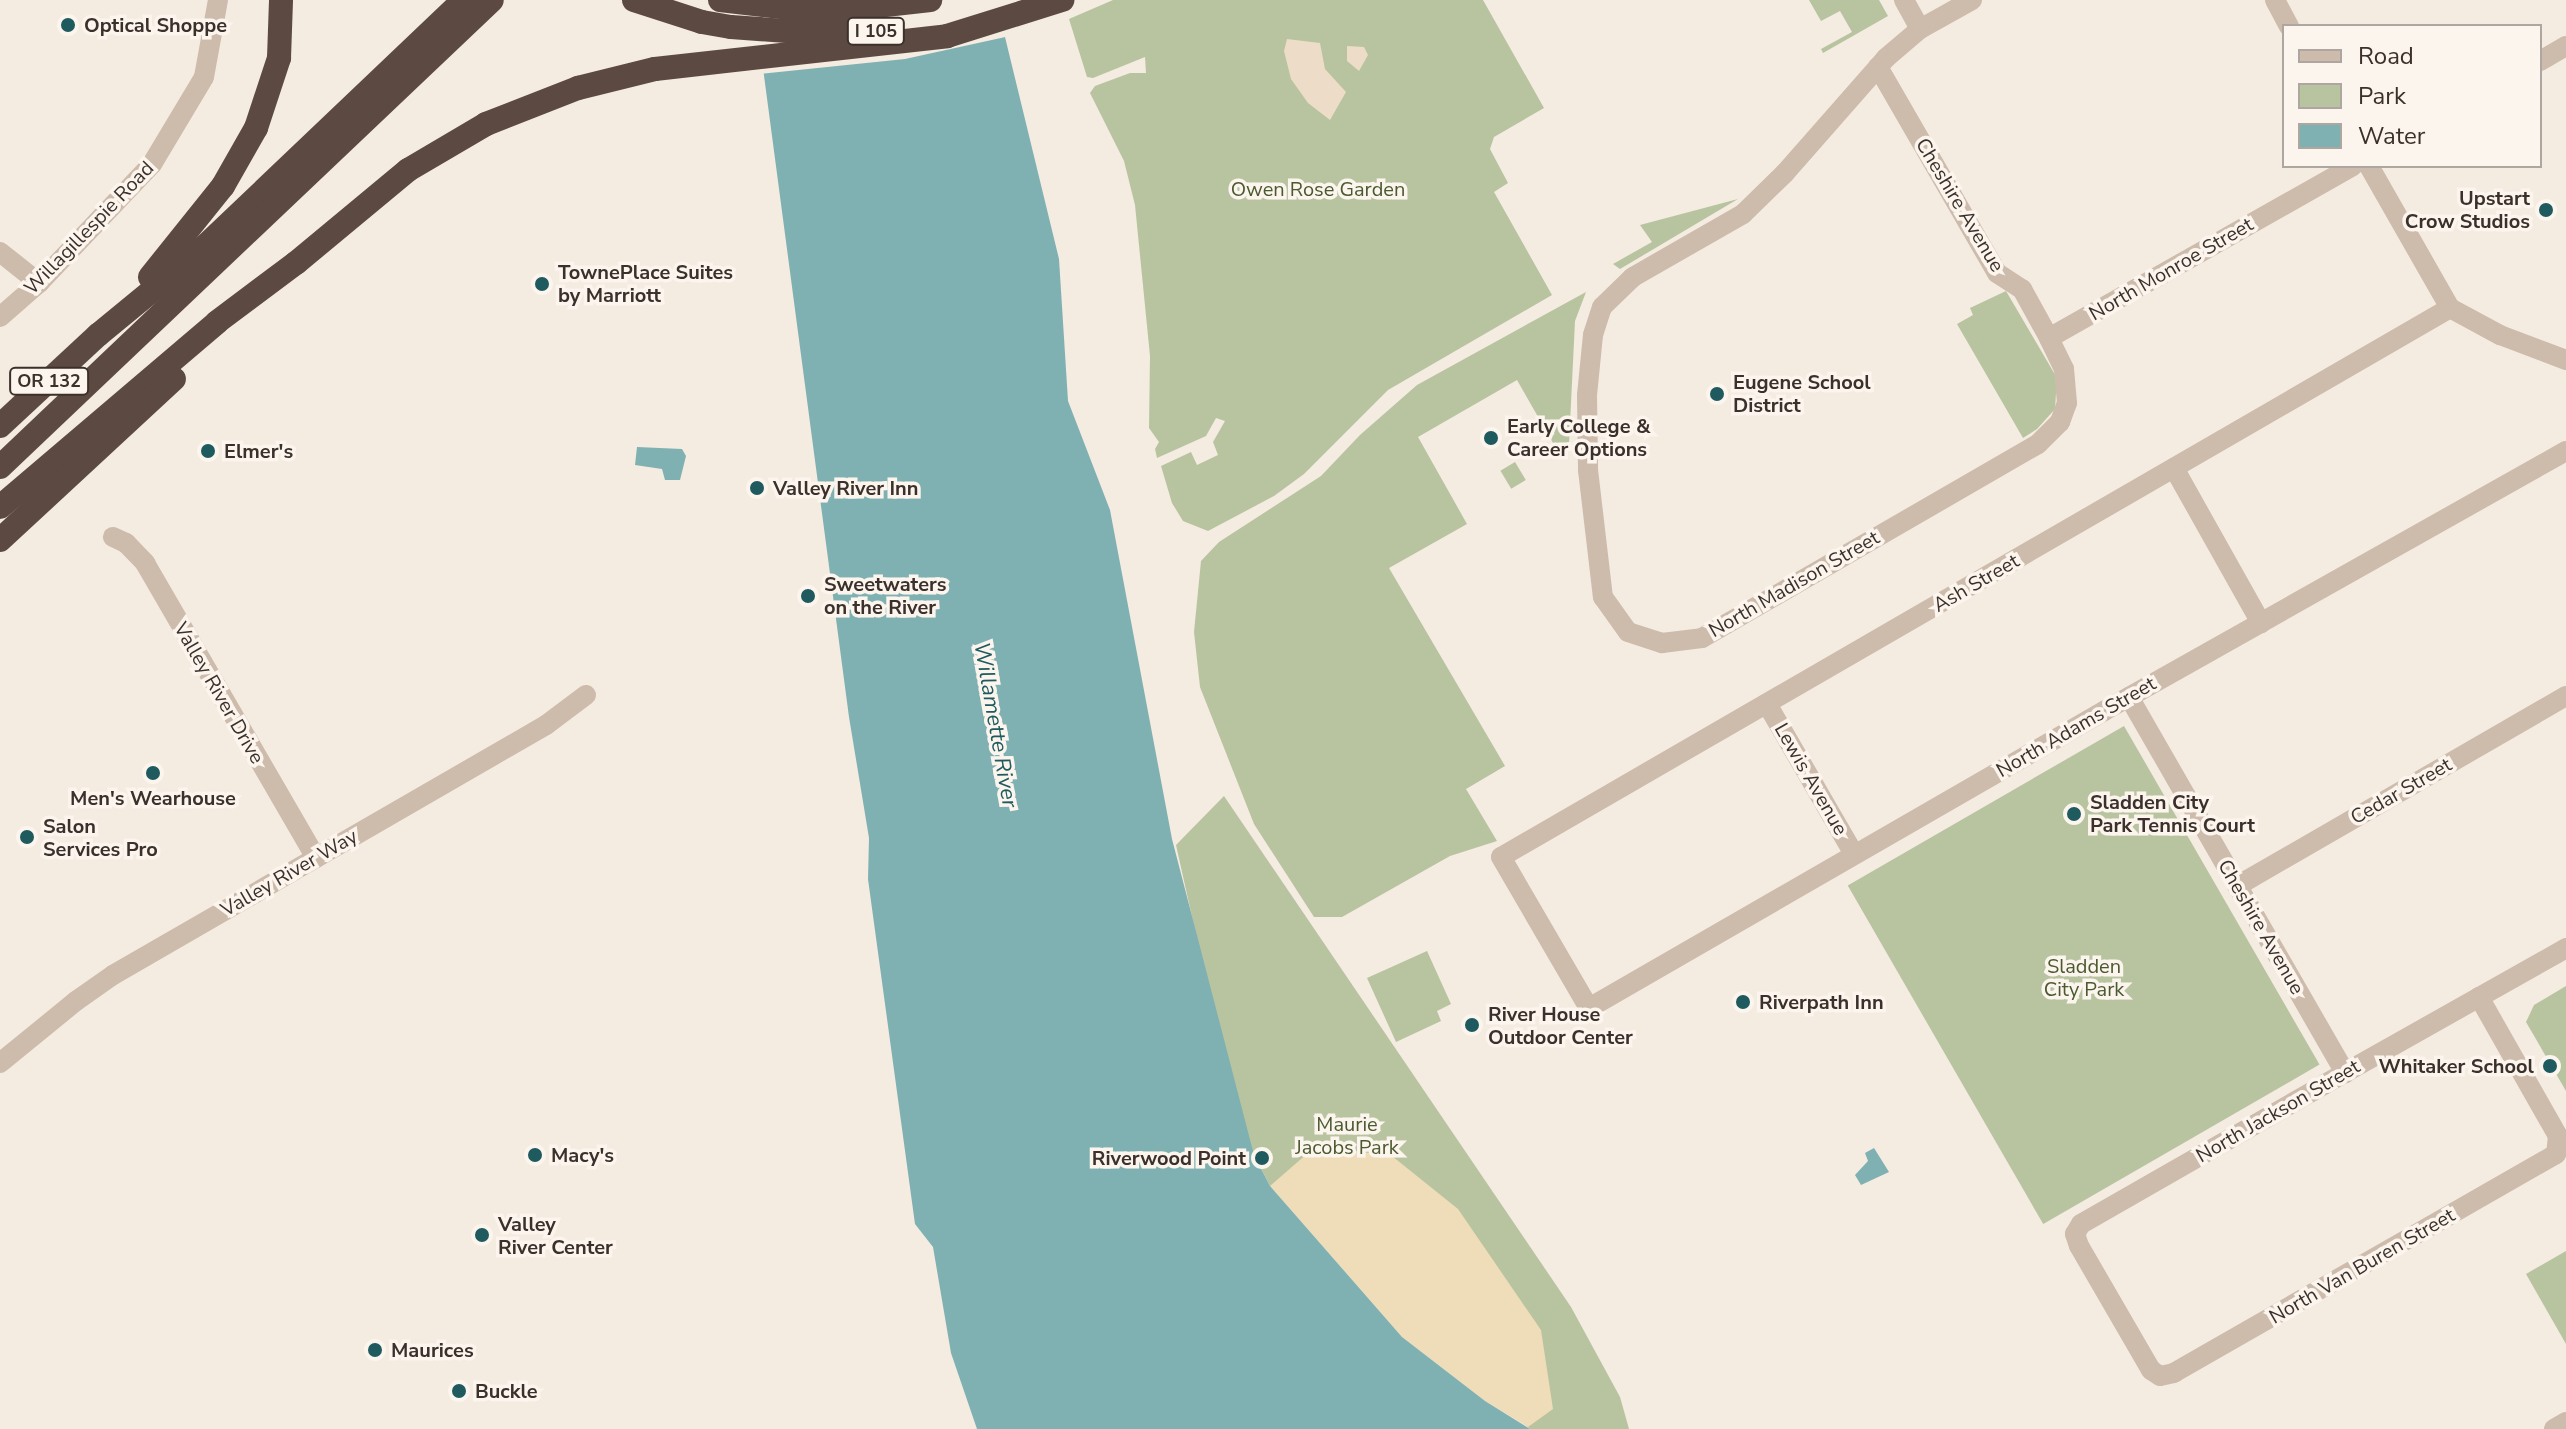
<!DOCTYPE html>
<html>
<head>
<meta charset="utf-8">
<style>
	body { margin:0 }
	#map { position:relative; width:2566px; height:1429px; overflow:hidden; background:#f4ebe1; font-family:"Nunito Sans",sans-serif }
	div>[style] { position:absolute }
	.green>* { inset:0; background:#b8c4a0; transform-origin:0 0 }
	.sand>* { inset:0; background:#efdcb8 }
	.plaza>* { inset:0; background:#ecdcc8 }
	.water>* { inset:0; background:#7fb0b2 }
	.pier>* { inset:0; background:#f4ebe1 }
	.minor>* { height:20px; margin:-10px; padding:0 10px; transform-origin:10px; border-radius:10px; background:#cdbbac }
	.highway>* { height:24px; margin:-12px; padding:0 12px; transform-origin:12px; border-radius:12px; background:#5c4a42 }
	.dots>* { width:22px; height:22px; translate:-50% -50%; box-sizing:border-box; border:4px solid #fbf5ee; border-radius:50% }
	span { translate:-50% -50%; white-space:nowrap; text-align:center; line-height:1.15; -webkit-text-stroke:7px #fbf5ee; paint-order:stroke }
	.shield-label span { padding:2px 6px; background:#fbf5ee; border:2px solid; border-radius:6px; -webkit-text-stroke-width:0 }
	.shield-label { font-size:18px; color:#3b302b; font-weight:700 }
	.poi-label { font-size:20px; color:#3b302b; font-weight:700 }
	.left { translate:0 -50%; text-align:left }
	.right { translate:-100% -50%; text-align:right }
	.park-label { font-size:20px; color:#4a5a2e }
	.street-label { font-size:20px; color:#3b302b }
	.water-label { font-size:22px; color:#1f5a5e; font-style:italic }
	.legend { position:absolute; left:2282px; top:24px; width:260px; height:144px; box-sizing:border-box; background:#fbf5ee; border:2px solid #aea6a0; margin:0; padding:10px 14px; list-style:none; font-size:24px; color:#3b302b }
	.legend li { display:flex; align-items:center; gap:16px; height:40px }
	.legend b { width:40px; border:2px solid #aea6a0 }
</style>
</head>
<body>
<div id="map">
	<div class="green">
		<i style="clip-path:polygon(1113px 0,1483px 0,1544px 108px,1494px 137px,1490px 149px,1508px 183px,1494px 192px,1552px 295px,1388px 390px,1304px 474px,1274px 496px,1208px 531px,1183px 521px,1172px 503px,1161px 466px,1191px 452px,1197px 465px,1218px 455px,1213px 442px,1225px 421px,1216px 418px,1206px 436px,1157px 458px,1155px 449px,1159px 442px,1149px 428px,1150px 356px,1135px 205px,1124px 161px,1090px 93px,1095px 86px,1130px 73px,1146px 73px,1145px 57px,1093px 78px,1087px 77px,1069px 19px)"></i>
		<i style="clip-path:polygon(1809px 0,1879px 0,1888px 16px,1823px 53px,1821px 49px,1852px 32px,1840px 11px,1821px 21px)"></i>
		<i style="clip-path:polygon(1738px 199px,1620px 269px,1613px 264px,1652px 242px,1640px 225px)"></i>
		<i style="clip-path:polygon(2006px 291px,2057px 378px,2055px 409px,2037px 429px,2023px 438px,1957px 324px,1973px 315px,1970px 308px)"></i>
		<i style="clip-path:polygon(1586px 292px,1575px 321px,1569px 444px,1557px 450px,1517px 380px,1418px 437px,1467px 524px,1389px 568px,1505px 766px,1466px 789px,1497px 841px,1450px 856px,1342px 917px,1314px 917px,1254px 824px,1200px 687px,1194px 632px,1201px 561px,1219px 542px,1321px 476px,1360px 435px,1417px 385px)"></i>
		<i style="left:1515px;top:462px;width:21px;height:17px;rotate:59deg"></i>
		<i style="left:2124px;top:726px;width:391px;height:319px;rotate:60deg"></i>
		<i style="clip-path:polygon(1224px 796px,1571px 1307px,1620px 1397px,1629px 1429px,1530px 1429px,1270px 1186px,1238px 1123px,1176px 845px)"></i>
		<i style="clip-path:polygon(1427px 951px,1451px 1004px,1437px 1011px,1441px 1021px,1396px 1042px,1367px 978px)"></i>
		<i style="clip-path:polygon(2566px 986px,2566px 1091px,2526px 1022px,2534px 1005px)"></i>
		<i style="clip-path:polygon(2566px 1251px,2566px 1344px,2526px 1274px)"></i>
	</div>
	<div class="sand">
		<i style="clip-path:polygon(1316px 1146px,1392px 1156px,1458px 1209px,1541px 1330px,1553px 1409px,1528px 1427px,1485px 1401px,1402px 1337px,1270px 1186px)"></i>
	</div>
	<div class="plaza">
		<i style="clip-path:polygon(1287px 39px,1320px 43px,1325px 69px,1346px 92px,1330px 120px,1308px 103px,1291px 79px,1284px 51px)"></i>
		<i style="clip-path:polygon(1347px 46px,1364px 47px,1368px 55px,1359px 71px,1347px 61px)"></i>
	</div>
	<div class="water">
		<i style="clip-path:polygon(754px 0,996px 0,1059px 259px,1068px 401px,1110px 510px,1172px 839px,1254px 1155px,1270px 1186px,1402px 1337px,1485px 1401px,1530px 1429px,977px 1429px,951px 1353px,933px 1247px,915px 1224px,868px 879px,869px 838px,849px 717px)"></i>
		<i style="clip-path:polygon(637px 447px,682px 449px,686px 456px,680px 480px,665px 480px,662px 469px,635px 465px)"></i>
		<i style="clip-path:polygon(1874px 1148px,1889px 1172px,1861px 1185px,1855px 1175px,1868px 1161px,1865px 1153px)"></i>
	</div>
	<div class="pier">
		<i style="clip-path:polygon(750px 0,1000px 0,1010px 36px,905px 59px,760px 74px)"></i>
	</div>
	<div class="minor">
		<i style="left:1904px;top:0;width:33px;rotate:61deg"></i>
		<i style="left:1972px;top:0;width:60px;rotate:150.9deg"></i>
		<i style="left:1920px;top:29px;width:45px;rotate:139.5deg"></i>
		<i style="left:1886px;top:58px;width:153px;rotate:131.3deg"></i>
		<i style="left:1785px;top:173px;width:59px;rotate:135.7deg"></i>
		<i style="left:1743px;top:214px;width:127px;rotate:150.2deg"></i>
		<i style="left:1633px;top:277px;width:43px;rotate:135.9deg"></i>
		<i style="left:1602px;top:307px;width:29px;rotate:108deg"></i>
		<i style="left:1593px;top:335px;width:60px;rotate:95.7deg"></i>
		<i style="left:1587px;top:395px;width:75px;rotate:89.2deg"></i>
		<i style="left:1588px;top:470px;width:128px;rotate:83.3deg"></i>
		<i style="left:1603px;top:597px;width:43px;rotate:54.5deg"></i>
		<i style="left:1628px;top:632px;width:36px;rotate:18deg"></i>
		<i style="left:1662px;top:643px;width:40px;rotate:-7.1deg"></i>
		<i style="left:1702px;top:638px;width:388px;rotate:-30deg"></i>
		<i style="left:2038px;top:444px;width:31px;rotate:-45deg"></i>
		<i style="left:2060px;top:422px;width:20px;rotate:-70deg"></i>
		<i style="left:2067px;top:403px;width:34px;rotate:-95deg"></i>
		<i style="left:2064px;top:369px;width:34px;rotate:-116deg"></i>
		<i style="left:2049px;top:338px;width:349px;rotate:-29.5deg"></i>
		<i style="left:2275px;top:0;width:30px;rotate:62deg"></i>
		<i style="left:2540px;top:61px;width:30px;rotate:-30deg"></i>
		<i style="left:1878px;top:67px;width:238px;rotate:60deg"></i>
		<i style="left:1997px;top:273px;width:30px;rotate:33deg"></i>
		<i style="left:2022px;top:289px;width:56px;rotate:61.1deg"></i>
		<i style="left:2369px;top:166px;width:163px;rotate:60.3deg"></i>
		<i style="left:2450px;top:308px;width:57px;rotate:28.4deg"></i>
		<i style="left:2500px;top:335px;width:71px;rotate:20.7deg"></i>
		<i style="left:0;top:252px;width:50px;rotate:38.5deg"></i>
		<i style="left:2450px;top:308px;width:1096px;rotate:149.95deg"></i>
		<i style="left:1501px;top:857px;width:175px;rotate:59.8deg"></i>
		<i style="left:1589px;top:1008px;width:595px;rotate:-29.97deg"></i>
		<i style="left:2104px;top:711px;width:530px;rotate:-29.37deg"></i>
		<i style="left:0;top:317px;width:52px;rotate:-41.1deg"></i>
		<i style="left:39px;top:283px;width:164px;rotate:-46.5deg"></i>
		<i style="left:152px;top:164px;width:101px;rotate:-59.1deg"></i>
		<i style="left:204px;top:77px;width:78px;rotate:-79.7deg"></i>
		<i style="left:2174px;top:468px;width:178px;rotate:60.7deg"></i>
		<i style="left:113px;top:537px;width:14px;rotate:25deg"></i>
		<i style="left:126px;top:543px;width:28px;rotate:46deg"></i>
		<i style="left:145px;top:563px;width:341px;rotate:59.9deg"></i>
		<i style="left:2129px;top:697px;width:434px;rotate:60.1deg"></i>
		<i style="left:1767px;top:704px;width:173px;rotate:59.9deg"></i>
		<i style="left:2237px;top:886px;width:380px;rotate:-30deg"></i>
		<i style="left:2479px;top:997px;width:160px;rotate:60.4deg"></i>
		<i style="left:2558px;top:1136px;width:18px;rotate:96deg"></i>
		<i style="left:2556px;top:1154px;width:440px;rotate:150.2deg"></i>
		<i style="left:2174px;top:1373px;width:14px;rotate:168deg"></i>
		<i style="left:2160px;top:1376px;width:11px;rotate:-146deg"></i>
		<i style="left:2151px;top:1370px;width:143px;rotate:-120.1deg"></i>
		<i style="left:2079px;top:1246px;width:13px;rotate:-108deg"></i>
		<i style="left:2075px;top:1234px;width:12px;rotate:-59deg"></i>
		<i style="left:2081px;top:1224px;width:281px;rotate:-29.8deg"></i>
		<i style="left:2325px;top:1084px;width:277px;rotate:-29.4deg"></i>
		<i style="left:0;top:1063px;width:98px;rotate:-39.2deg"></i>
		<i style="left:76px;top:1001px;width:45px;rotate:-35.1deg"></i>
		<i style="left:113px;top:975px;width:500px;rotate:-30deg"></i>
		<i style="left:546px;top:725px;width:50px;rotate:-36.9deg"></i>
		<i style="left:2554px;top:1429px;width:14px;rotate:-30deg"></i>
	</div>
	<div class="highway">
		<i style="left:634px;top:0;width:71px;rotate:17.9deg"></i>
		<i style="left:702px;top:22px;width:29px;rotate:10deg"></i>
		<i style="left:731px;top:27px;width:83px;rotate:4.1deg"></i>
		<i style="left:814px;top:33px;width:54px;rotate:-1.1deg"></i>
		<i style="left:720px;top:0;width:104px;rotate:6.6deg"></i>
		<i style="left:823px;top:12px;width:108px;rotate:-6.4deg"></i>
		<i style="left:150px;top:277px;width:117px;rotate:-51.3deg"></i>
		<i style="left:223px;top:186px;width:67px;rotate:-60.4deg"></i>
		<i style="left:256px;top:128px;width:74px;rotate:-71.8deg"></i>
		<i style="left:279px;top:58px;width:58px;rotate:-88deg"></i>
		<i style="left:0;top:426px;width:134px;rotate:-42.9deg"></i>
		<i style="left:98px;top:335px;width:131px;rotate:-39.4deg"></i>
		<i style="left:199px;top:252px;width:366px;rotate:-43.6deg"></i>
		<i style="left:0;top:467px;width:678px;rotate:-43.51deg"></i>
		<i style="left:0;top:507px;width:285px;rotate:-40.4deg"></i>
		<i style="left:217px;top:322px;width:99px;rotate:-36.8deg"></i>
		<i style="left:296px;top:263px;width:146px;rotate:-39.7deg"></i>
		<i style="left:408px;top:170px;width:91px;rotate:-30.5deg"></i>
		<i style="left:486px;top:124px;width:99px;rotate:-21.4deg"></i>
		<i style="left:578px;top:88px;width:79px;rotate:-13.9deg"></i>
		<i style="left:655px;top:69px;width:294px;rotate:-6.4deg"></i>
		<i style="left:947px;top:36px;width:121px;rotate:-17.4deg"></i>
		<i style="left:0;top:540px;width:237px;rotate:-42.8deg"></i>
	</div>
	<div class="dots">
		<i style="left:68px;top:25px;background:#1f5a5e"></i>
		<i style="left:2546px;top:210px;background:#1f5a5e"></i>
		<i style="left:542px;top:284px;background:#1f5a5e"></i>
		<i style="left:1717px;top:394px;background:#1f5a5e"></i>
		<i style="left:1491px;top:438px;background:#1f5a5e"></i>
		<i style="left:208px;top:451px;background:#1f5a5e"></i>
		<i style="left:757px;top:488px;background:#1f5a5e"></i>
		<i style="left:808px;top:596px;background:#1f5a5e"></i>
		<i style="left:153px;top:773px;background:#1f5a5e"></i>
		<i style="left:2074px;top:814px;background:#1f5a5e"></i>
		<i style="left:27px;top:837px;background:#1f5a5e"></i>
		<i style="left:1743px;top:1002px;background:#1f5a5e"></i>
		<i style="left:1472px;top:1025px;background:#1f5a5e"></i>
		<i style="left:2550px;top:1066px;background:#1f5a5e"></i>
		<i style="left:535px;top:1155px;background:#1f5a5e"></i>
		<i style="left:1262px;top:1158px;background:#1f5a5e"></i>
		<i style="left:482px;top:1235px;background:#1f5a5e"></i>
		<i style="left:375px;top:1350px;background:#1f5a5e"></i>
		<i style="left:459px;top:1391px;background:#1f5a5e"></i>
	</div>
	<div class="shield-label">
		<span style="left:876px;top:31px">I 105</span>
		<span style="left:49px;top:381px">OR 132</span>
	</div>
	<div class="poi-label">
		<span class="left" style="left:84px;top:25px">Optical Shoppe</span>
		<span class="right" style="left:2530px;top:210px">Upstart<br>Crow Studios</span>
		<span class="left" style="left:558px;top:284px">TownePlace Suites<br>by Marriott</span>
		<span class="left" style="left:1733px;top:394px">Eugene School<br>District</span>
		<span class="left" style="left:1507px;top:438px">Early College &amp;<br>Career Options</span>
		<span class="left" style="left:224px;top:451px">Elmer's</span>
		<span class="left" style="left:773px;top:488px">Valley River Inn</span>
		<span class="left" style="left:824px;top:596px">Sweetwaters<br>on the River</span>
		<span style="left:153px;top:798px">Men's Wearhouse</span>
		<span class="left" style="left:2090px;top:814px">Sladden City<br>Park Tennis Court</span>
		<span class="left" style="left:43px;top:838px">Salon<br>Services Pro</span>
		<span class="left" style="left:1759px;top:1002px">Riverpath Inn</span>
		<span class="left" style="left:1488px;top:1026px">River House<br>Outdoor Center</span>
		<span class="right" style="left:2534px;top:1066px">Whitaker School</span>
		<span class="left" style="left:551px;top:1155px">Macy's</span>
		<span class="right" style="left:1246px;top:1158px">Riverwood Point</span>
		<span class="left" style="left:498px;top:1236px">Valley<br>River Center</span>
		<span class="left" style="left:391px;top:1350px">Maurices</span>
		<span class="left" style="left:475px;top:1391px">Buckle</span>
	</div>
	<div class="park-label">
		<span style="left:1318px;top:189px">Owen Rose Garden</span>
		<span style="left:2084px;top:978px">Sladden<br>City Park</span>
		<span style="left:1347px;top:1136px">Maurie<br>Jacobs Park</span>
	</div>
	<div class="street-label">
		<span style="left:1960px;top:205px;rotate:59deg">Cheshire Avenue</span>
		<span style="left:89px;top:228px;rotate:-46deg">Willagillespie Road</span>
		<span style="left:2171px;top:269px;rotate:-30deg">North Monroe Street</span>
		<span style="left:1976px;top:583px;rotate:-30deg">Ash Street</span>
		<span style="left:1794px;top:584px;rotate:-30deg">North Madison Street</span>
		<span style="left:219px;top:693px;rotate:60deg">Valley River Drive</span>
		<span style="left:2076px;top:727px;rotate:-30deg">North Adams Street</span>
		<span style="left:1811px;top:779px;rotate:60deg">Lewis Avenue</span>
		<span style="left:2401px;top:791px;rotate:-30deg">Cedar Street</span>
		<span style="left:289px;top:873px;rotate:-30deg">Valley River Way</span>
		<span style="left:2261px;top:927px;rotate:60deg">Cheshire Avenue</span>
		<span style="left:2278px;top:1111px;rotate:-30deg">North Jackson Street</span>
		<span style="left:2362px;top:1266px;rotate:-30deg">North Van Buren Street</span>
	</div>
	<div class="water-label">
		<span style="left:995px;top:725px;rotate:80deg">Willamette River</span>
	</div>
	<ul class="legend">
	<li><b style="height:10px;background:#cdbbac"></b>Road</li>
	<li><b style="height:22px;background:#b8c4a0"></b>Park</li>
	<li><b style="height:22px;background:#7fb0b2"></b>Water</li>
	</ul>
</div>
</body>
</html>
